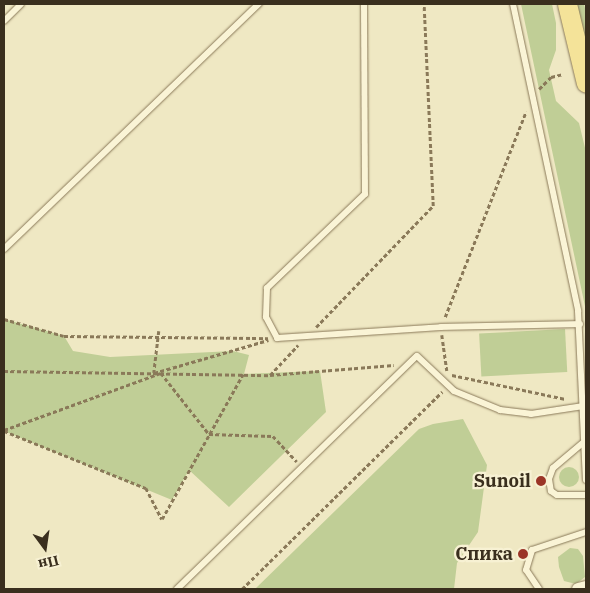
<!DOCTYPE html>
<html>
<head>
<meta charset="utf-8">
<style>
	body { margin:0 }
	#map { position:relative; width:590px; height:593px; overflow:hidden; background:#efe8c3; font-family:"IBM Plex Serif",serif }
	div>[style] { position:absolute }
	.green>* { inset:0; background:#c0ce96; transform-origin:0 0 }
	.round { border-radius:50% }
	.path>* { height:2.5px; margin-top:-1.25px; transform-origin:0; background:repeating-linear-gradient(90deg,#8a7959 0 4px,transparent 0 6.5px) }
	.roads { filter:drop-shadow(0 0 1px #8a7959) drop-shadow(0 0 1px #8a7959) }
	.lane>* { height:6px; margin:-3px; padding:0 3px; transform-origin:3px; border-radius:3px; background:#faf4d6 }
	.street>* { height:12px; margin:-6px; padding:0 6px; transform-origin:6px; border-radius:6px; background:#faf4d6 }
	.primary>* { height:19px; margin:-9.5px; padding:0 9.5px; transform-origin:9.5px; border-radius:9.5px; background:#f4e399 }
	.dots>* { width:14px; height:14px; translate:-50% -50%; box-sizing:border-box; border:2px solid #f7f1d3; border-radius:50% }
	span { translate:-50% -50%; white-space:nowrap; text-align:center; line-height:1.15; -webkit-text-stroke:4.5px #f7f1d3; paint-order:stroke }
	.poi-label { font-size:18px; color:#3a2f1e; font-weight:700 }
	.right { translate:-100% -50%; text-align:right }
	.frame { position:absolute; inset:0; border:5px solid #3a2f1e; pointer-events:none }
	.north { position:absolute; left:20px; top:523px; width:50px; height:50px; -webkit-text-stroke:4px #f7f1d3; paint-order:stroke; rotate:166deg; font-size:14px; font-weight:700; line-height:20px; text-align:center; color:#3a2f1e }
	.north::after { content:''; display:block; margin:auto; width:18px; height:22px; background:#3a2f1e; clip-path:polygon(50% 0,100% 100%,50% 72%,0 100%) }
</style>
</head>
<body>
<div id="map">
	<div class="green">
		<i style="clip-path:polygon(521px 4px,552px 4px,556px 23px,556px 50px,549px 70px,556px 101px,579px 123px,586px 152px,586px 311px)"></i>
		<i style="clip-path:polygon(577px 4px,584px 4px,586px 12px,586px 46px)"></i>
		<i style="clip-path:polygon(4px 319px,64px 336px,73px 351px,110px 357px,233px 351px,249px 355px,244px 374px,320px 371px,326px 412px,229px 507px,189px 470px,172px 500px,4px 431px)"></i>
		<i style="left:565px;top:329px;width:43px;height:86px;rotate:87deg"></i>
		<i style="clip-path:polygon(463px 419px,487px 465px,478px 532px,457px 563px,454px 589px,255px 589px,419px 429px,433px 424px)"></i>
		<i class="round" style="left:559px;top:467px;width:20px;height:20px"></i>
		<i style="clip-path:polygon(570px 548px,578px 549px,583px 556px,585px 577px,576px 584px,564px 581px,559px 567px,558px 557px)"></i>
	</div>
	<div class="path">
		<i style="left:539px;top:89px;width:17px;rotate:-45deg"></i>
		<i style="left:551px;top:77px;width:12px;rotate:-14deg"></i>
		<i style="left:445px;top:317px;width:221px;rotate:-68.5deg"></i>
		<i style="left:4px;top:319px;width:62px;rotate:15.8deg"></i>
		<i style="left:64px;top:336px;width:204px;rotate:0.6deg"></i>
		<i style="left:316px;top:327px;width:168px;rotate:-46deg"></i>
		<i style="left:433px;top:206px;width:202px;rotate:-92.6deg"></i>
		<i style="left:159px;top:331px;width:42px;rotate:96.8deg"></i>
		<i style="left:154px;top:373px;width:119px;rotate:-16.1deg"></i>
		<i style="left:442px;top:335px;width:36px;rotate:82deg"></i>
		<i style="left:4px;top:371px;width:266px;rotate:0.9deg"></i>
		<i style="left:270px;top:375px;width:124px;rotate:-4.6deg"></i>
		<i style="left:270px;top:375px;width:41px;rotate:-47deg"></i>
		<i style="left:452px;top:375px;width:116px;rotate:11.9deg"></i>
		<i style="left:4px;top:430px;width:167px;rotate:-20deg"></i>
		<i style="left:161px;top:373px;width:78px;rotate:51.8deg"></i>
		<i style="left:209px;top:434px;width:64px;rotate:1.8deg"></i>
		<i style="left:273px;top:436px;width:35px;rotate:47deg"></i>
		<i style="left:4px;top:431px;width:153px;rotate:21.9deg"></i>
		<i style="left:146px;top:488px;width:35px;rotate:63deg"></i>
		<i style="left:162px;top:519px;width:166px;rotate:-60.8deg"></i>
		<i style="left:242px;top:589px;width:281px;rotate:-44.6deg"></i>
	</div>
	<div class="roads">
		<div class="lane">
			<i style="left:364px;top:4px;width:190px;rotate:89.7deg"></i>
			<i style="left:365px;top:194px;width:136px;rotate:136.2deg"></i>
			<i style="left:267px;top:288px;width:29px;rotate:92deg"></i>
			<i style="left:266px;top:317px;width:24px;rotate:62deg"></i>
			<i style="left:277px;top:338px;width:164px;rotate:-3.8deg"></i>
			<i style="left:441px;top:327px;width:139px;rotate:-1.2deg"></i>
			<i style="left:513px;top:4px;width:314px;rotate:78deg"></i>
			<i style="left:578px;top:311px;width:169px;rotate:87.3deg"></i>
			<i style="left:4px;top:21px;width:24px;rotate:-45deg"></i>
			<i style="left:4px;top:249px;width:354px;rotate:-43.9deg"></i>
			<i style="left:585px;top:441px;width:42px;rotate:139.8deg"></i>
			<i style="left:553px;top:468px;width:12px;rotate:110deg"></i>
			<i style="left:549px;top:479px;width:12px;rotate:81deg"></i>
			<i style="left:551px;top:491px;width:7px;rotate:34deg"></i>
			<i style="left:557px;top:495px;width:29px"></i>
			<i style="left:177px;top:589px;width:334px;rotate:-44.2deg"></i>
			<i style="left:417px;top:356px;width:51px;rotate:43.4deg"></i>
			<i style="left:454px;top:391px;width:50px;rotate:22.4deg"></i>
			<i style="left:500px;top:410px;width:31px;rotate:7deg"></i>
			<i style="left:531px;top:414px;width:53px;rotate:-8.7deg"></i>
			<i style="left:539px;top:589px;width:23px;rotate:-124deg"></i>
			<i style="left:526px;top:570px;width:21px;rotate:-73deg"></i>
			<i style="left:532px;top:550px;width:57px;rotate:-18.4deg"></i>
		</div>
		<div class="street">
			<i style="left:578px;top:589px;width:8px;rotate:-14deg"></i>
		</div>
		<div class="primary">
			<i style="left:567px;top:4px;width:81px;rotate:76.5deg"></i>
		</div>
	</div>
	<div class="dots">
		<i style="left:541px;top:481px;background:#9b3527"></i>
		<i style="left:523px;top:554px;background:#9b3527"></i>
	</div>
	<div class="poi-label">
		<span class="right" style="left:531px;top:481px">Sunoil</span>
		<span class="right" style="left:513px;top:554px">Спика</span>
	</div>
	<div class="frame"></div>
	<div class="north">Пн</div>
</div>
</body>
</html>
